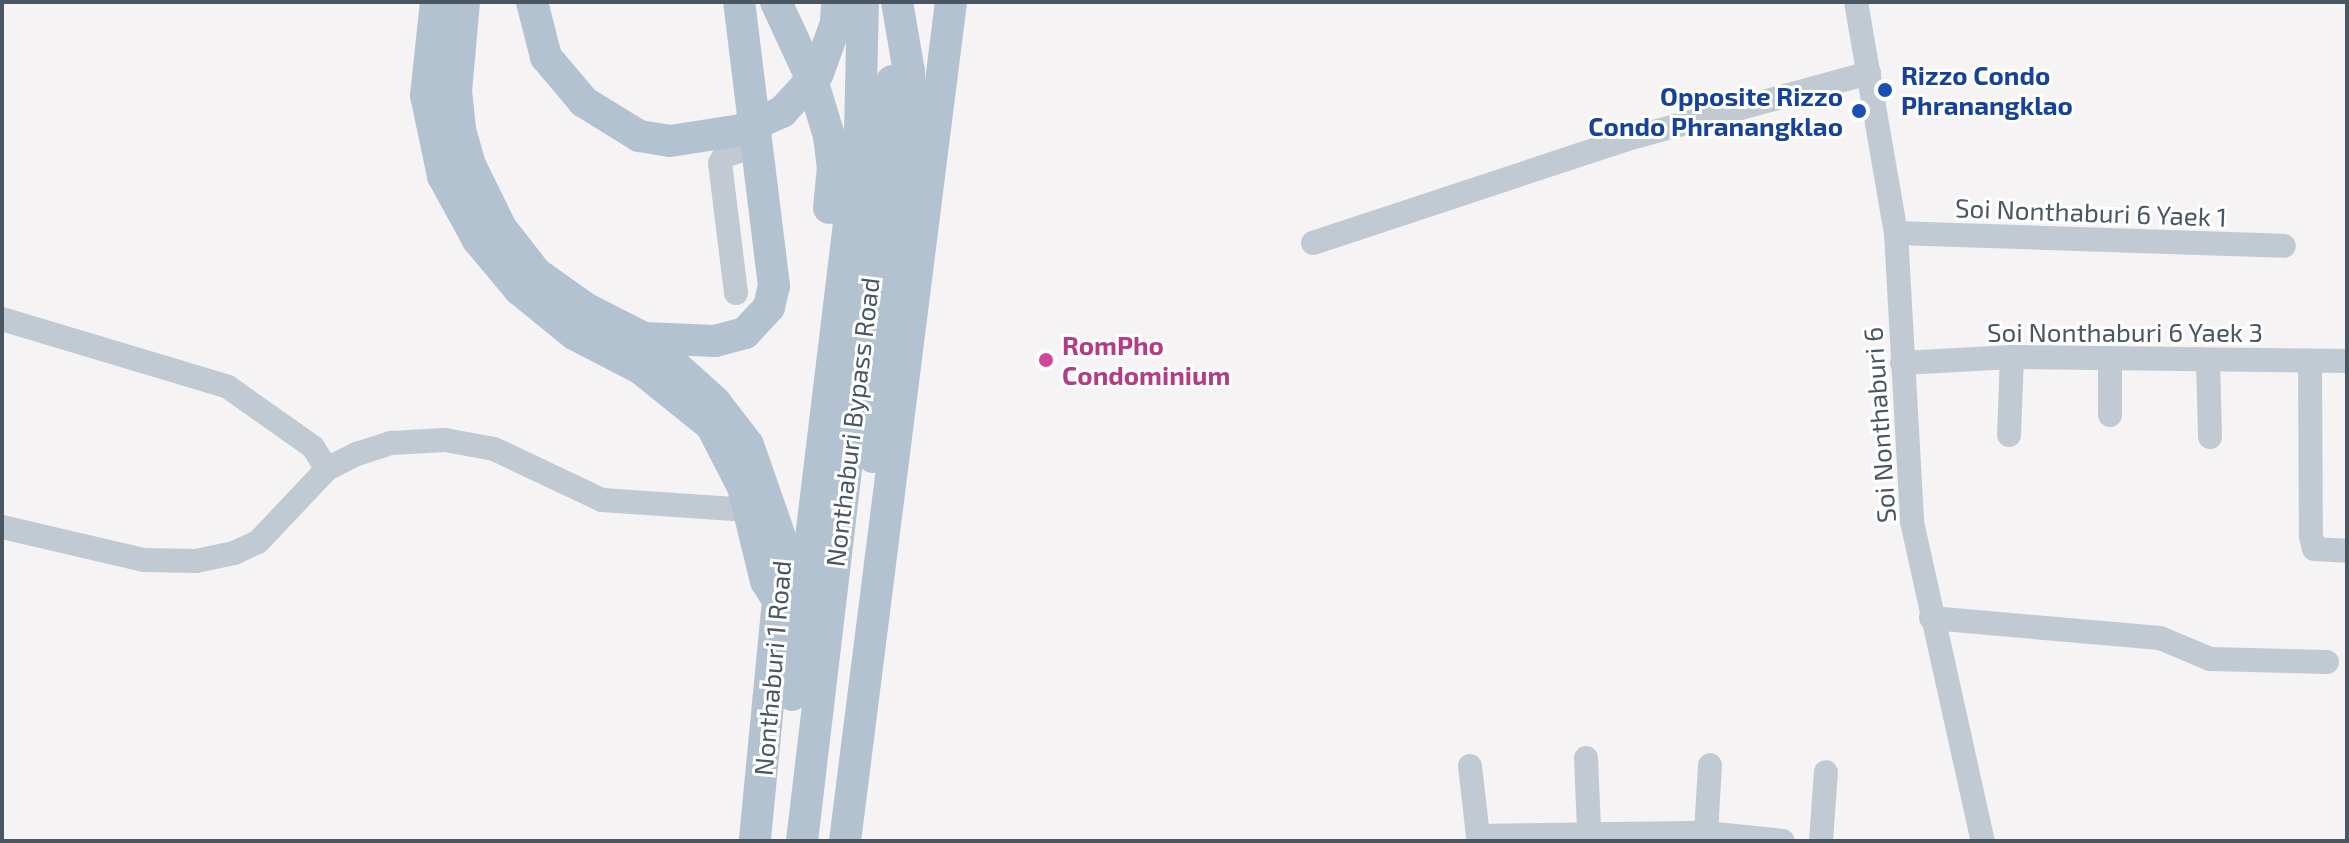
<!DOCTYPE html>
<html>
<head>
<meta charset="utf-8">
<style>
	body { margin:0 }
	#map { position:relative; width:2349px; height:843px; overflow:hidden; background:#f5f3f3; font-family:"Exo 2",sans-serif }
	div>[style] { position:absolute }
	.minor>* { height:24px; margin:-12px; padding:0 12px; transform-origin:12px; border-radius:12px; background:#c1cad2 }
	.major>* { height:32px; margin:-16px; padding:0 16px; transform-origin:16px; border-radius:16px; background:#b3c2d1 }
	.dots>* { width:22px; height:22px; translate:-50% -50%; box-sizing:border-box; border:4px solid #fff; border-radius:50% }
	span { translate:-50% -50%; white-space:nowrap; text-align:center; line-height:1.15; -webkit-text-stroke:6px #fff; paint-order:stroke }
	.transit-label { font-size:26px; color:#164399; font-weight:700 }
	.left { translate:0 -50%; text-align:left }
	.right { translate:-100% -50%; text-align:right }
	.street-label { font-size:26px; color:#4a5661 }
	.hotel-label { font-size:26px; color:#b23c85; font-weight:700 }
	.frame { position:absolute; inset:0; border:4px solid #4a5661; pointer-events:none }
</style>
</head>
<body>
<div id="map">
	<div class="minor">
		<i style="left:1856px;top:2px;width:234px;rotate:80.2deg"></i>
		<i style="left:1896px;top:233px;width:289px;rotate:86.8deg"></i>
		<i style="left:1912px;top:522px;width:327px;rotate:77.5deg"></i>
		<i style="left:1896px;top:233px;width:388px;rotate:1.9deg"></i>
		<i style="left:1313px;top:243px;width:328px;rotate:-18.3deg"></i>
		<i style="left:1624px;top:140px;width:254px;rotate:-15.3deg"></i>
		<i style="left:736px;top:293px;width:131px;rotate:-97deg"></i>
		<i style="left:720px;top:163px;width:8px;rotate:-60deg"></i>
		<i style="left:724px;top:156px;width:36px;rotate:-18deg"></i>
		<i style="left:2px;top:319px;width:236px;rotate:16.7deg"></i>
		<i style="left:228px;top:387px;width:104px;rotate:35.2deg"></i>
		<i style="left:313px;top:447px;width:26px;rotate:58deg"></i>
		<i style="left:2208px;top:360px;width:77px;rotate:88.5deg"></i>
		<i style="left:2310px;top:362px;width:174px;rotate:89.7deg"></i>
		<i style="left:2311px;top:536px;width:13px;rotate:77deg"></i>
		<i style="left:2314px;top:549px;width:33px;rotate:3deg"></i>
		<i style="left:1902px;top:363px;width:110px;rotate:-3.1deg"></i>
		<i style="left:2012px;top:357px;width:335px;rotate:0.7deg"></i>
		<i style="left:2110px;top:415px;width:57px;rotate:-90deg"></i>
		<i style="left:2009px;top:435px;width:78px;rotate:-87.8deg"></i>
		<i style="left:2px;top:527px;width:146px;rotate:13.1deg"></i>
		<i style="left:144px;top:560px;width:52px;rotate:1.1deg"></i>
		<i style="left:196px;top:561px;width:39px;rotate:-12deg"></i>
		<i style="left:234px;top:553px;width:26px;rotate:-25deg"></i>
		<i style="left:258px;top:542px;width:100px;rotate:-46.6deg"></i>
		<i style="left:327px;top:469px;width:34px;rotate:-27deg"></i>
		<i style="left:357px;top:454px;width:36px;rotate:-18deg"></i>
		<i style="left:391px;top:443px;width:54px;rotate:-3.2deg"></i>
		<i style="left:445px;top:440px;width:50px;rotate:10.4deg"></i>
		<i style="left:494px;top:449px;width:119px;rotate:25.3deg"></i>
		<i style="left:602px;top:500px;width:147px;rotate:3.9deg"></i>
		<i style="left:1931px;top:618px;width:230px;rotate:5deg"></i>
		<i style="left:2160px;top:638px;width:54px;rotate:22.8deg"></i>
		<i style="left:2210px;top:659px;width:117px;rotate:1.5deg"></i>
		<i style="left:1586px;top:758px;width:73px;rotate:87.6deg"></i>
		<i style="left:1470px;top:766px;width:70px;rotate:83.5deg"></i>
		<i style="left:1478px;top:836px;width:228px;rotate:-0.8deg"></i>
		<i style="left:1706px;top:833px;width:77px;rotate:5.9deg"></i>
		<i style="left:1706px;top:833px;width:68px;rotate:-86.6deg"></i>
		<i style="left:1821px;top:841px;width:69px;rotate:-85.9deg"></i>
	</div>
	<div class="major">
		<i style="left:436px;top:2px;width:94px;rotate:96.1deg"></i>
		<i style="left:426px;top:95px;width:83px;rotate:78.1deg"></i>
		<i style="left:443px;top:176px;width:73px;rotate:61.3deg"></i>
		<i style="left:478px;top:240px;width:64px;rotate:50.1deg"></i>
		<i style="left:519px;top:289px;width:71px;rotate:39.3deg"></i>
		<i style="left:574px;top:334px;width:74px;rotate:27.3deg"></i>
		<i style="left:640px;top:368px;width:91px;rotate:38.8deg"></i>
		<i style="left:711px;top:425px;width:70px;rotate:62.7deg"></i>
		<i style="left:743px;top:487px;width:97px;rotate:76.3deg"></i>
		<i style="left:766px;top:581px;width:22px;rotate:58deg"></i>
		<i style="left:464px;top:2px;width:89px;rotate:95.1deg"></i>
		<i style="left:456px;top:91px;width:39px;rotate:84deg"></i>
		<i style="left:460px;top:130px;width:36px;rotate:74deg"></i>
		<i style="left:470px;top:165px;width:70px;rotate:63.8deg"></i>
		<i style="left:501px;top:228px;width:57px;rotate:52.1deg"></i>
		<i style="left:536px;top:273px;width:60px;rotate:35.5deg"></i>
		<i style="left:585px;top:308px;width:66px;rotate:27deg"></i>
		<i style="left:644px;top:338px;width:96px;rotate:42deg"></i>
		<i style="left:715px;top:402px;width:54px;rotate:52.5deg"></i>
		<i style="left:748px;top:445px;width:122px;rotate:70.8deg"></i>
		<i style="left:788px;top:560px;width:41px;rotate:104deg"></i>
		<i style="left:778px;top:600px;width:242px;rotate:95.5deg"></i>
		<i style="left:532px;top:2px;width:57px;rotate:75.7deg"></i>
		<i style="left:546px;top:57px;width:59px;rotate:49.8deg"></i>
		<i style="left:584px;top:102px;width:65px;rotate:31.7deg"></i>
		<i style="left:639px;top:136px;width:31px;rotate:9deg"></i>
		<i style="left:670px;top:141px;width:72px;rotate:-8.8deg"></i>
		<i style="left:741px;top:130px;width:45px;rotate:-23.7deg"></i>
		<i style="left:782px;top:112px;width:53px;rotate:-47.3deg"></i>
		<i style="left:818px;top:73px;width:53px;rotate:-70.2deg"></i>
		<i style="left:836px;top:23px;width:21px;rotate:-87deg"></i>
		<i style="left:776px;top:2px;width:86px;rotate:65.2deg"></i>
		<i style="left:812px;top:80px;width:59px;rotate:73.1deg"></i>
		<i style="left:829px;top:136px;width:31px;rotate:83deg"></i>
		<i style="left:833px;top:167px;width:41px;rotate:95.6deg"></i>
		<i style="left:644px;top:338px;width:71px;rotate:2.4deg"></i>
		<i style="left:715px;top:341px;width:31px;rotate:-15deg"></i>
		<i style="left:745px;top:333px;width:35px;rotate:-47deg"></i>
		<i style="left:769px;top:307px;width:22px;rotate:-77deg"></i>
		<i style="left:774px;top:286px;width:286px;rotate:-97deg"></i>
		<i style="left:873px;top:457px;width:323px;rotate:-83.4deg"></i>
		<i style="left:910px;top:136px;width:64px;rotate:-90.9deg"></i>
		<i style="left:909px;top:72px;width:71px;rotate:-99.7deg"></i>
		<i style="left:792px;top:695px;width:567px;rotate:-83.11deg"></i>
		<i style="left:860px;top:132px;width:130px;rotate:-88.7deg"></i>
		<i style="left:802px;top:841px;width:765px;rotate:-83.25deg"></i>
		<i style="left:845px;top:841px;width:846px;rotate:-82.8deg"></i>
	</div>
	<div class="dots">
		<i style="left:1885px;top:90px;background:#1a4fb4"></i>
		<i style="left:1859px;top:111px;background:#1a4fb4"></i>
		<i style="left:1046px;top:360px;background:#d1479c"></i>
	</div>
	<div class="transit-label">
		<span class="left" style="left:1901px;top:90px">Rizzo Condo<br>Phranangklao</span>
		<span class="right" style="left:1843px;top:111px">Opposite Rizzo<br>Condo Phranangklao</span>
	</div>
	<div class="street-label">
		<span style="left:2091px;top:212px;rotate:2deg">Soi Nonthaburi 6 Yaek 1</span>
		<span style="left:2125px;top:332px">Soi Nonthaburi 6 Yaek 3</span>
		<span style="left:852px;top:422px;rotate:-83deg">Nonthaburi Bypass Road</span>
		<span style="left:1879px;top:425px;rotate:-94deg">Soi Nonthaburi 6</span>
		<span style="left:772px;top:668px;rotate:-85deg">Nonthaburi 1 Road</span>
	</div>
	<div class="hotel-label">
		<span class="left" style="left:1062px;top:360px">RomPho<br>Condominium</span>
	</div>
	<div class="frame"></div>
</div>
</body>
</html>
